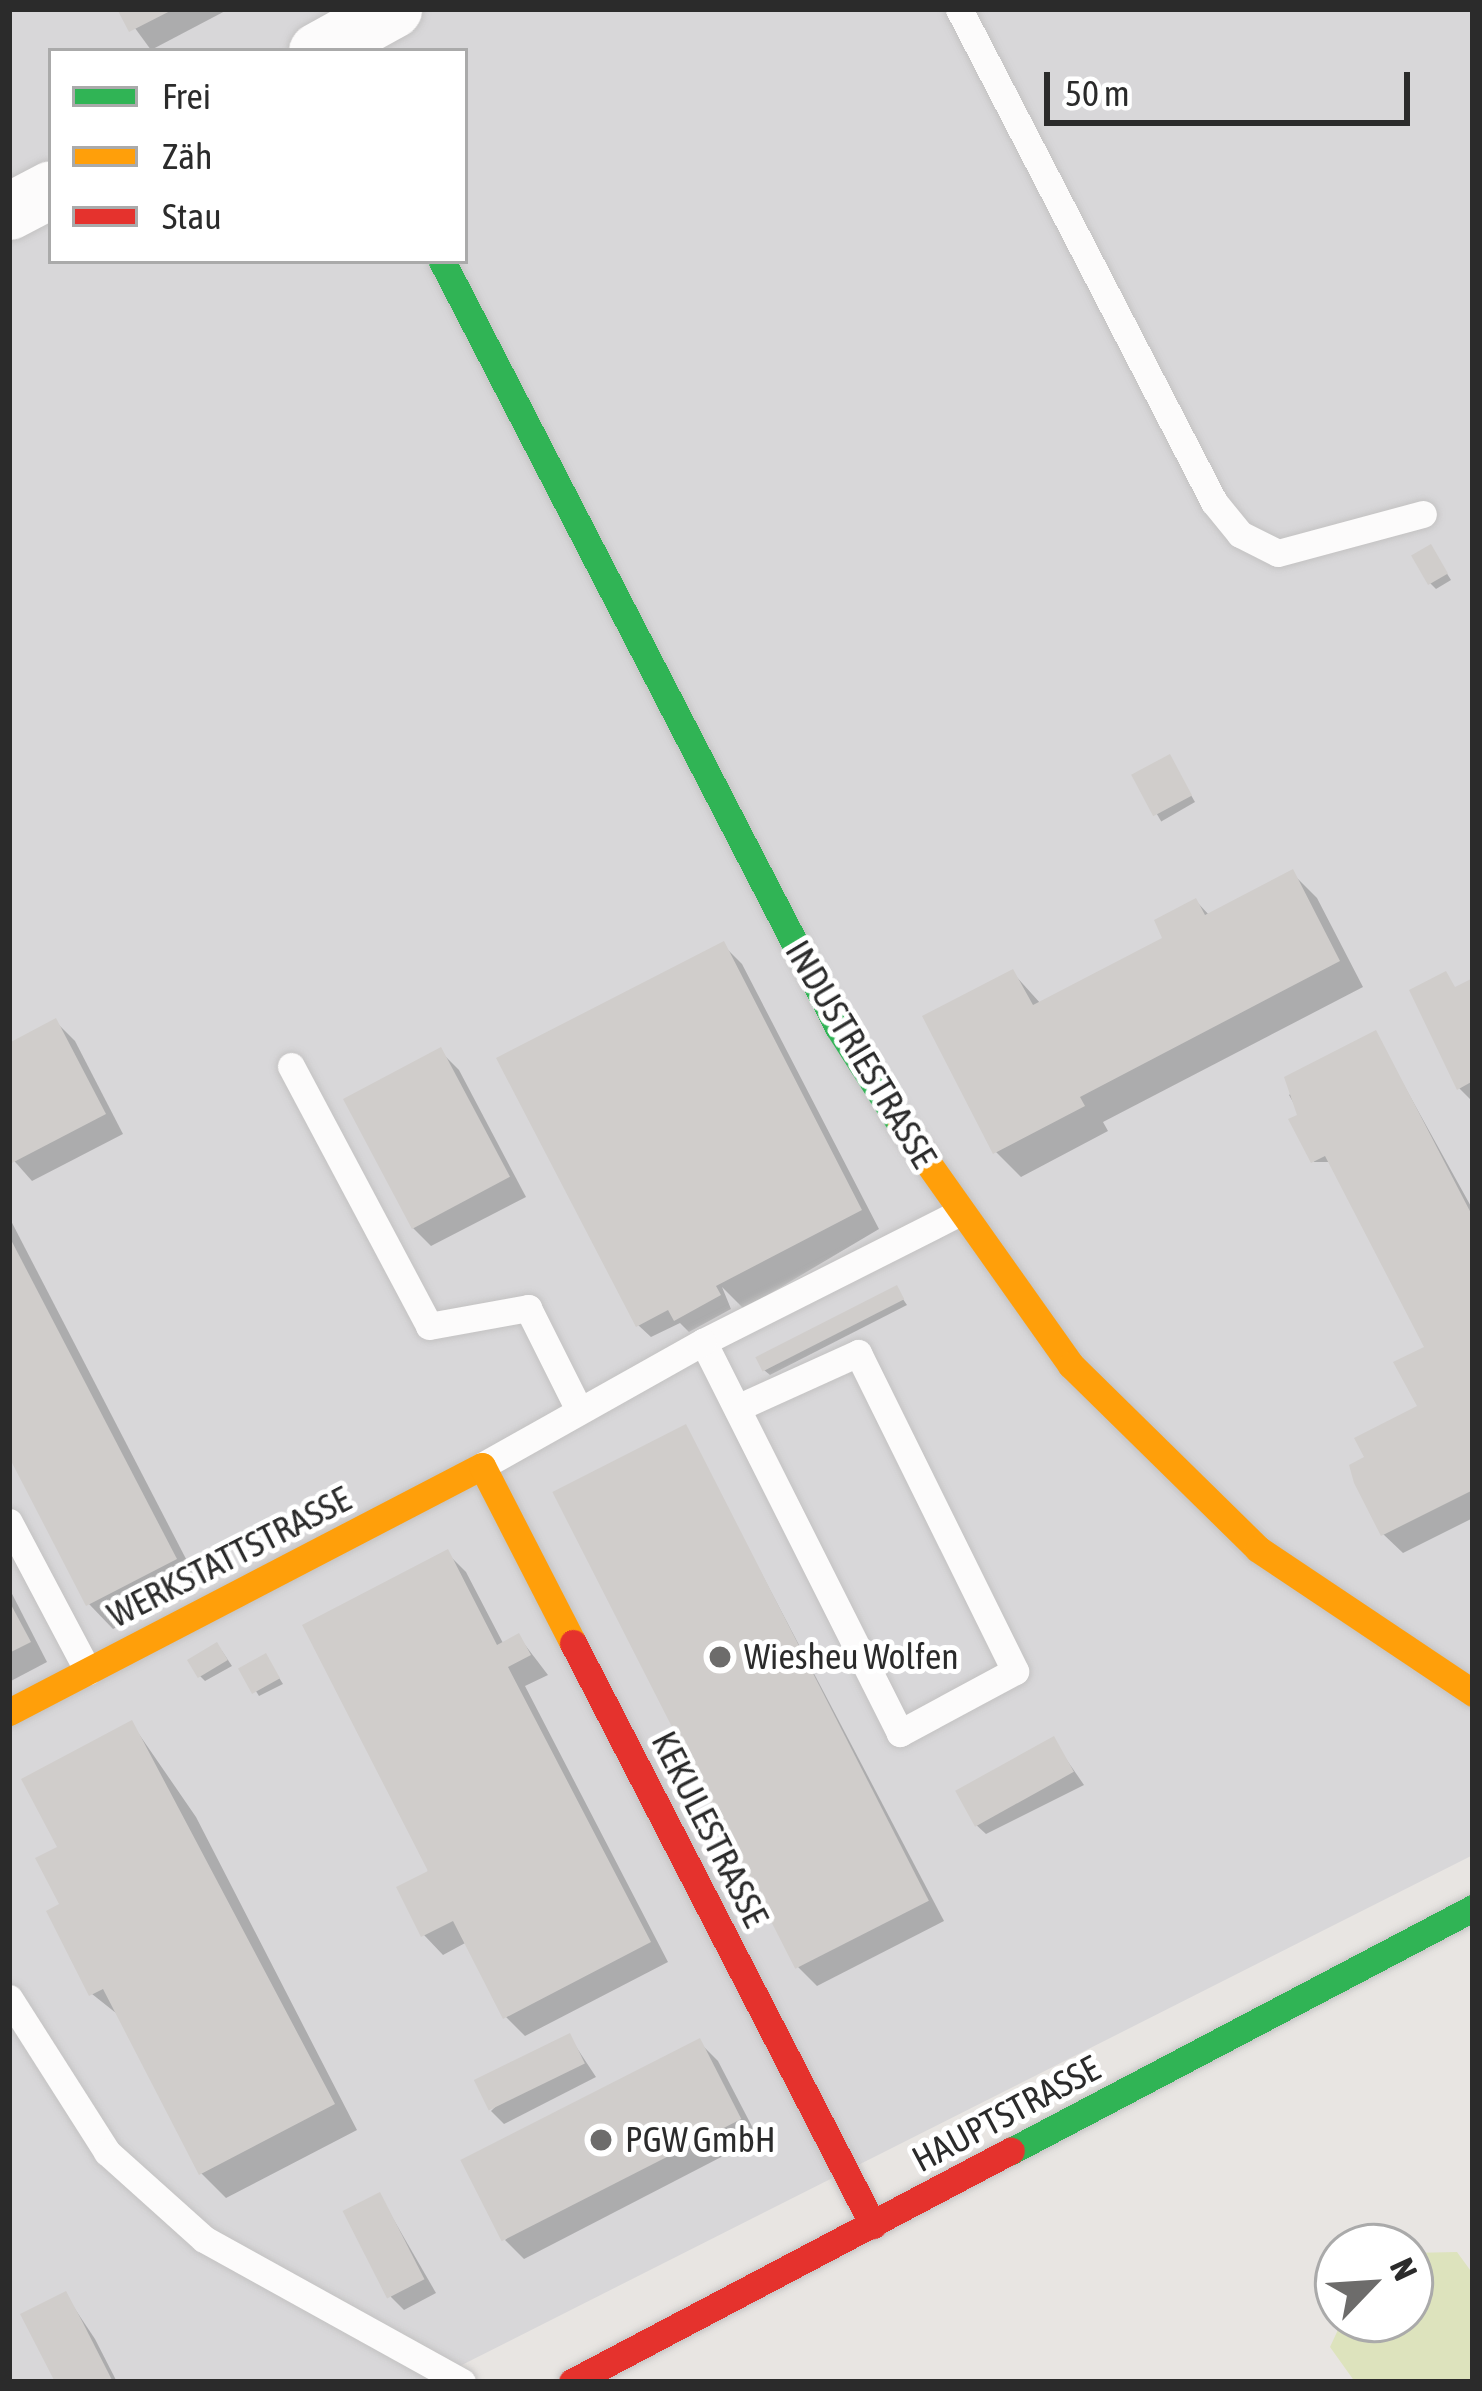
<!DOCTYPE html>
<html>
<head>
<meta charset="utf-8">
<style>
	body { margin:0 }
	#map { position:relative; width:1482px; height:2391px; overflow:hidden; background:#e8e5e2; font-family:"Asap Condensed",sans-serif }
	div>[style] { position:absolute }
	.industrial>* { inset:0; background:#d8d7d9 }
	.pitch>* { inset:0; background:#dde3bd }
	.shadow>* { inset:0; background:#0003; transform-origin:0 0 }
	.building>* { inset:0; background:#d0cdcb; transform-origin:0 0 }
	.roads { filter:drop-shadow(0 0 3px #c3c2c2) drop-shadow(0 0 3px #c3c2c2) }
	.lane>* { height:27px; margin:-13.5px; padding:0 13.5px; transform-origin:13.5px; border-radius:13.5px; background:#fcfbfb }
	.street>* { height:57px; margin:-28.5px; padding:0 28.5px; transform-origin:28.5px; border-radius:28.5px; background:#fcfbfb }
	.fast>* { height:27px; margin:-13.5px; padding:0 13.5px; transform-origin:13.5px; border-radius:13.5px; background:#30b455 }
	.slow>* { height:27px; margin:-13.5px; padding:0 13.5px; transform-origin:13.5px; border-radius:13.5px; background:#ff9f0a }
	.jam>* { height:27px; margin:-13.5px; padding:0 13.5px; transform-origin:13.5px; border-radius:13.5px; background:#e5322d }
	.dots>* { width:33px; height:33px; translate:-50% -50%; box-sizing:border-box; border:6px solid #fff; border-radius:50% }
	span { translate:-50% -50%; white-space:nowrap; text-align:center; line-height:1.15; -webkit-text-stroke:10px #fff; paint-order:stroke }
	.street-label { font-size:36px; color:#2b2b2b }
	.poi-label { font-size:36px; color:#2b2b2b }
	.left { translate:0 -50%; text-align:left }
	.frame { position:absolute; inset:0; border:12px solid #2b2b2b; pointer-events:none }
	.legend { position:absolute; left:48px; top:48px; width:420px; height:216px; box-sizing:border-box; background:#fff; border:3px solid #aaa; margin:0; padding:15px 21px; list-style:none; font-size:36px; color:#2b2b2b }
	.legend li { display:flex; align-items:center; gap:24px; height:60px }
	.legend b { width:60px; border:3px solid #aaa }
	.north { position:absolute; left:1314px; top:2223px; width:120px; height:120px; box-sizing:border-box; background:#fff; border:3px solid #aaa; border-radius:50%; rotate:65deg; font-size:33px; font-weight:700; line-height:48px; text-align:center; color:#2b2b2b }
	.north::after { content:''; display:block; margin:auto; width:42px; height:54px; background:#6d6c6b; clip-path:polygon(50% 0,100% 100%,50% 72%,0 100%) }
	.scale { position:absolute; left:1044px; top:72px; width:366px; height:54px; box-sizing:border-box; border:6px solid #2b2b2b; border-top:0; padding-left:15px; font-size:36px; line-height:42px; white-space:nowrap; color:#2b2b2b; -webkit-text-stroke:9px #fff; paint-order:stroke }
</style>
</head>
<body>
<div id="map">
	<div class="industrial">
		<i style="clip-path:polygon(evenodd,9px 9px,1473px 9px,1473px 1855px,428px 2382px,9px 2382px,9px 9px,51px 51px,465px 51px,465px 261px,51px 261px,51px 51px)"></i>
	</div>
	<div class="pitch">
		<i style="clip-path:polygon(1457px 2252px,1473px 2274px,1472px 2382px,1355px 2382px,1330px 2347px,1343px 2319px,1410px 2319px,1410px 2253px)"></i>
	</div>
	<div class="shadow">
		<i style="clip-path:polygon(121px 9px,229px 9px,151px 50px)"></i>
		<i style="clip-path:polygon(1431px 548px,1451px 580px,1436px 589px,1430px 583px)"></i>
		<i style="left:1169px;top:757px;width:52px;height:39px;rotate:60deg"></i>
		<i style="clip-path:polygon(1292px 873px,1317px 898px,1363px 987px,1103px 1122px,1108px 1131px,1021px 1177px,996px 1152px,1013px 973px,1041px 1004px,1166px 939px,1196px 901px,1210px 916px)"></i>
		<i style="clip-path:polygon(723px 945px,742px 964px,879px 1229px,744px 1309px,722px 1287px,731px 1309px,689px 1332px,680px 1323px,651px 1337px,638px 1325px)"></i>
		<i style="clip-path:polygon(1446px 975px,1456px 990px,1473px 981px,1473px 1102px,1459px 1088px)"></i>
		<i style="clip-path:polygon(56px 1022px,75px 1041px,123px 1134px,32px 1181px,9px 1155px,9px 1046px)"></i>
		<i style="clip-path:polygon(1375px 1033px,1473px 1210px,1473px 1518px,1403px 1553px,1383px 1534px,1432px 1359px,1331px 1162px,1314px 1162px,1292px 1120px,1301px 1116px,1289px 1095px)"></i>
		<i style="clip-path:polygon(440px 1051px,459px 1070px,526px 1197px,431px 1246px,412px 1227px)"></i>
		<i style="clip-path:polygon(9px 1217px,199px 1584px,113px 1629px,89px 1604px,9px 1450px)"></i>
		<i style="clip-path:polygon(896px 1289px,907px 1305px,770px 1375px,764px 1370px)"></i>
		<i style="clip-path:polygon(685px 1428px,944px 1921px,817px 1986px,798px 1967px)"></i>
		<i style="clip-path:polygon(447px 1553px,466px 1572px,504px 1645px,519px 1637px,548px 1675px,525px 1686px,668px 1962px,525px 2036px,506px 2017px,467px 1942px,443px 1955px,424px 1935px)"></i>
		<i style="clip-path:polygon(9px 1588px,47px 1662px,9px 1682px)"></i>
		<i style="clip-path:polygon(222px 1651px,232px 1666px,205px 1681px,199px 1675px)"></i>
		<i style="clip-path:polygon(266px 1657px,283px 1684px,259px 1696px,242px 1669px)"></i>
		<i style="clip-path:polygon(132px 1724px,196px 1817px,357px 2130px,226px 2198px,201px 2173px,121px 2017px,92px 1994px,63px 1905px,61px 1848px)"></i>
		<i style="clip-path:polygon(1053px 1740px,1084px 1785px,986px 1834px,973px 1822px)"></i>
		<i style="clip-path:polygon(569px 2036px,596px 2077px,504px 2124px,491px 2111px)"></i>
		<i style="clip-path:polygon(699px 2042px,718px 2061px,758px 2138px,524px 2259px,505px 2240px)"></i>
		<i style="clip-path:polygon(380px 2196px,436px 2293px,404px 2310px,391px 2297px)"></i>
		<i style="clip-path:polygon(65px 2294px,95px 2339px,117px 2382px,58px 2382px)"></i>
	</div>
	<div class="building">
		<i style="clip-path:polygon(117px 9px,174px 9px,129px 32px)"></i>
		<i style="left:1431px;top:544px;width:34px;height:23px;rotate:60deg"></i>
		<i style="left:1170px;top:754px;width:47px;height:44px;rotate:62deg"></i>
		<i style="clip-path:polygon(1293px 869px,1340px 961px,1080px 1097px,1085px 1106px,993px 1154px,922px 1016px,1013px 969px,1033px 1005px,1162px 938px,1154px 920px,1196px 898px,1205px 915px)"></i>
		<i style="clip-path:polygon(724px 941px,862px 1210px,716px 1286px,721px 1295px,674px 1321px,668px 1310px,636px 1327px,496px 1058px)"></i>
		<i style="clip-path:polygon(1446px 971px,1455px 987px,1473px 978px,1473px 1081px,1457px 1090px,1409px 990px)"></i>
		<i style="clip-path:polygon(56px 1018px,106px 1114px,10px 1164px,9px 1043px)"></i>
		<i style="clip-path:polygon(1376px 1030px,1473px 1217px,1473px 1490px,1381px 1536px,1354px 1483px,1349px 1465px,1364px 1457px,1354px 1438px,1417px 1406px,1393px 1362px,1424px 1347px,1325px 1156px,1311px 1163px,1288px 1119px,1297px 1115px,1284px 1077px)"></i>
		<i style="left:441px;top:1047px;width:147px;height:111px;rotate:62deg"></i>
		<i style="clip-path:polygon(9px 1236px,177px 1559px,86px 1606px,9px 1457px)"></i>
		<i style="left:897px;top:1285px;width:16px;height:159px;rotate:63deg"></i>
		<i style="left:686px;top:1424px;width:535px;height:150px;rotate:63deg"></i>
		<i style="clip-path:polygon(448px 1549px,497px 1645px,519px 1633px,531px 1655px,508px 1667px,651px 1942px,503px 2019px,453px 1921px,421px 1937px,396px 1887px,428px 1871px,302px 1625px)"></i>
		<i style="clip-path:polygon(9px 1601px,31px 1642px,9px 1653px)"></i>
		<i style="left:217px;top:1642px;width:21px;height:35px;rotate:59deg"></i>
		<i style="left:266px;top:1653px;width:29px;height:32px;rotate:61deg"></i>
		<i style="clip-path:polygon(132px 1720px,335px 2104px,199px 2175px,103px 1989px,89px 1996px,46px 1911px,59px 1904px,35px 1858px,57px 1847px,21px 1779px)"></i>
		<i style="left:1054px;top:1736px;width:41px;height:113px;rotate:61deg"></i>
		<i style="left:570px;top:2033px;width:34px;height:107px;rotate:64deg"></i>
		<i style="left:700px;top:2038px;width:91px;height:269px;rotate:63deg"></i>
		<i style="left:380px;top:2192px;width:98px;height:42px;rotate:63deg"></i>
		<i style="clip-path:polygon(66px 2291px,83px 2323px,113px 2382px,55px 2382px,20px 2314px)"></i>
	</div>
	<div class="roads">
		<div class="lane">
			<i style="left:959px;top:9px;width:555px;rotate:62.65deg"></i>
			<i style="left:1214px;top:502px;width:41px;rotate:50.9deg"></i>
			<i style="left:1240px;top:534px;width:42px;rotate:26.6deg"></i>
			<i style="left:1278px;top:553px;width:150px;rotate:-15.1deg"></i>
			<i style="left:291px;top:1066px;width:294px;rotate:62deg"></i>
			<i style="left:429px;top:1326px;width:101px;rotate:-10.3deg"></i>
			<i style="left:528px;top:1308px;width:112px;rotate:63.4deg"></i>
			<i style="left:737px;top:1408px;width:133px;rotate:-24.4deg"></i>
			<i style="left:858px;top:1353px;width:355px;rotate:63.7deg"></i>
			<i style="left:1015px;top:1671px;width:131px;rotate:151.7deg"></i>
			<i style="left:900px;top:1733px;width:438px;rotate:-116.7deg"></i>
			<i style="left:703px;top:1342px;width:286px;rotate:-26.8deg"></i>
			<i style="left:482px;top:1466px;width:253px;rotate:-29.3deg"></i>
			<i style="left:9px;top:1522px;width:169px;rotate:62.1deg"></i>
			<i style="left:9px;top:1998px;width:183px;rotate:57.5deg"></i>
			<i style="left:107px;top:2152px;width:130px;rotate:41.9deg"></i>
			<i style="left:204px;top:2239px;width:295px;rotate:29deg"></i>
		</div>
		<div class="street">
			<i style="left:317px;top:51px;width:87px;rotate:-28.9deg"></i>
			<i style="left:9px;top:211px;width:47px;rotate:-27.6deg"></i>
		</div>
		<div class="fast">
			<i style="left:442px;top:261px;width:862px;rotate:62.66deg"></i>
			<i style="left:838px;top:1027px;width:117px;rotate:57.3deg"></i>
			<i style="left:1011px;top:2151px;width:522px;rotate:-27.74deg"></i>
		</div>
		<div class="slow">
			<i style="left:901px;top:1125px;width:294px;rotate:54.7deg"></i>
			<i style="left:1071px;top:1365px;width:262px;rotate:44.5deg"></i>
			<i style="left:1258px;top:1549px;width:259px;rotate:33.8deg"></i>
			<i style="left:9px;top:1712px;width:533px;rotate:-27.48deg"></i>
			<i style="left:482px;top:1466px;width:199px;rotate:62.8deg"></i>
		</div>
		<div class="jam">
			<i style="left:573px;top:1643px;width:655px;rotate:62.73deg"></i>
			<i style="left:572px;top:2382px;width:496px;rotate:-27.8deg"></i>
		</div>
	</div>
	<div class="dots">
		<i style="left:720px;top:1657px;background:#6d6c6b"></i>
		<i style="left:601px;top:2140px;background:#6d6c6b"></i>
	</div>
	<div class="street-label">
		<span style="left:861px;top:1054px;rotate:59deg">INDUSTRIESTRASSE</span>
		<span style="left:229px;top:1557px;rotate:-27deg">WERKSTATTSTRASSE</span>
		<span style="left:710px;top:1829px;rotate:63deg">KEKULESTRASSE</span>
		<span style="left:1006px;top:2114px;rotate:-28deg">HAUPTSTRASSE</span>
	</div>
	<div class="poi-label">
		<span class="left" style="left:744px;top:1657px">Wiesheu Wolfen</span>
		<span class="left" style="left:625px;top:2140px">PGW GmbH</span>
	</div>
	<div class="frame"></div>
	<ul class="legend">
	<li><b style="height:15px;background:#30b455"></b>Frei</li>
	<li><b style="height:15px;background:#ff9f0a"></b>Zäh</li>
	<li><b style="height:15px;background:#e5322d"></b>Stau</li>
	</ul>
	<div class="north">N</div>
	<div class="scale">50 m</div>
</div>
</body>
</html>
